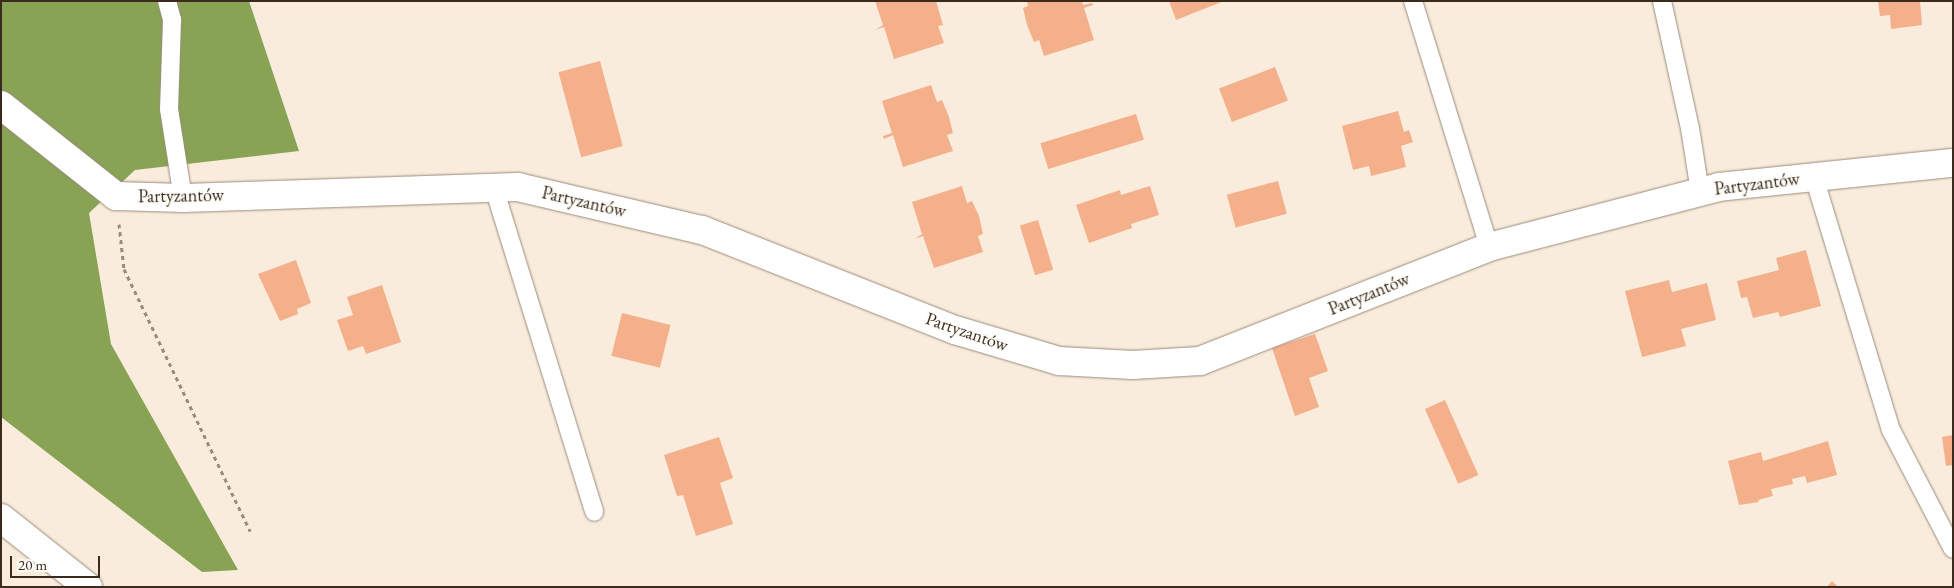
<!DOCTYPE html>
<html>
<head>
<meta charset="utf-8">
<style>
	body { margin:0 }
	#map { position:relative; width:1954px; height:588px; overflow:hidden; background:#f9ecdc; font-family:"EB Garamond",serif }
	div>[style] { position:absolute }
	.forest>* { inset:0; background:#89a355 }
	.building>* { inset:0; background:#f4af8b; transform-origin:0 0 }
	.path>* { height:3px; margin-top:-1.5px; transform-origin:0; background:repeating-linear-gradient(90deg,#9a8b7d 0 4px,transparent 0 8px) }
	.roads { filter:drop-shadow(0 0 1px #9a8b7d) drop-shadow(0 0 1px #9a8b7d) }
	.service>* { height:18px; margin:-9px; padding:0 9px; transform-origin:9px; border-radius:9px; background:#fff }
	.minor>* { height:28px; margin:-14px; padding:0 14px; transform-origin:14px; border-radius:14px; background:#fff }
	.primary>* { height:28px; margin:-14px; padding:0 14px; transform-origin:14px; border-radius:14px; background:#fff }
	span { translate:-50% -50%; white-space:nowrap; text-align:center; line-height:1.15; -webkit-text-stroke:4px #fdfcf7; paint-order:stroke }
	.street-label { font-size:18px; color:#3b2a1e }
	.frame { position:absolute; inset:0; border:2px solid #3b2a1e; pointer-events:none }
	.scale { position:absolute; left:10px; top:556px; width:90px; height:22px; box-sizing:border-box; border:2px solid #3b2a1e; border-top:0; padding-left:6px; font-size:15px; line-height:18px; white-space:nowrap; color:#3b2a1e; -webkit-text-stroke:4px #fdfcf7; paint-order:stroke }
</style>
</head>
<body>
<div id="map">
	<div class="forest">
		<i style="clip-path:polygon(1px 1px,249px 1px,299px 151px,135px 170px,89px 213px,111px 344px,238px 570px,202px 572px,1px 417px)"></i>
	</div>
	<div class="building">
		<i style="clip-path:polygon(875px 1px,936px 1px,943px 25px,938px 26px,944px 43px,894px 59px,884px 27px,875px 30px,883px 25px)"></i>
		<i style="clip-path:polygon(1027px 1px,1082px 1px,1083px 5px,1092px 3px,1093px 5px,1084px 8px,1094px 40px,1044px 56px,1039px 40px,1034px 42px,1027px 25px,1023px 8px,1028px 6px)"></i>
		<i style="clip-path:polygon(1169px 1px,1224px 1px,1176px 20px)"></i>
		<i style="clip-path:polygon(1878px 1px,1920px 1px,1922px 25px,1891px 29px,1890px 15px,1880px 16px)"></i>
		<i style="left:600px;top:61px;width:88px;height:43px;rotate:75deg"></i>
		<i style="left:1275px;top:67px;width:36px;height:60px;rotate:69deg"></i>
		<i style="clip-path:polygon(931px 85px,937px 102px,942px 100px,949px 117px,953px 133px,947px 135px,953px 151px,903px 167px,893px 135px,884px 139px,883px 136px,892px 133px,882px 101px)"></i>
		<i style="clip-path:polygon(1398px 111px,1404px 132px,1409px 130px,1413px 142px,1401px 146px,1406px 167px,1371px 176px,1369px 166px,1353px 170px,1342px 126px)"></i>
		<i style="left:1136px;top:114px;width:27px;height:100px;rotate:73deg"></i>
		<i style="left:1278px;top:181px;width:34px;height:53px;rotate:75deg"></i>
		<i style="clip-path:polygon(962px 186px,967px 203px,972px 201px,979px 216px,983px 234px,978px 236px,983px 252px,934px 268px,923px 236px,915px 239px,922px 234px,912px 202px)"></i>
		<i style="clip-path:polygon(1150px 186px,1159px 215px,1131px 224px,1132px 228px,1089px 243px,1076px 205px,1120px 190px,1121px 195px)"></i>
		<i style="left:1038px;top:220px;width:52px;height:19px;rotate:73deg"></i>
		<i style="clip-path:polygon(1806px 250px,1821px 306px,1780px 317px,1778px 312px,1753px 318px,1747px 297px,1741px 298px,1737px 281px,1779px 270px,1776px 258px)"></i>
		<i style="clip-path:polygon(296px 260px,311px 303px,297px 309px,298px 314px,280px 321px,258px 274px)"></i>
		<i style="clip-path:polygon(1669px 280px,1672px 292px,1707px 283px,1716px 320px,1681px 329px,1686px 346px,1642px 357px,1625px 291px)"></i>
		<i style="clip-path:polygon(382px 285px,401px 342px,366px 354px,363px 346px,348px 351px,337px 320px,353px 315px,347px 297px)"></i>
		<i style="left:622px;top:313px;width:50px;height:44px;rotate:14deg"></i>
		<i style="clip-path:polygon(1315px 334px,1328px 371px,1309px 378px,1319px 407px,1295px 416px,1272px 348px)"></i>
		<i style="left:1445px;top:400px;width:82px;height:22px;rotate:66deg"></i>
		<i style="clip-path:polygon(1953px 435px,1953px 465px,1946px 466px,1942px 437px)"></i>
		<i style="clip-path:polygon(719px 437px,733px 478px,720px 483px,733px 524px,696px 536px,683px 495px,677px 496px,664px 455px)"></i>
		<i style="clip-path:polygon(1828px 441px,1837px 475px,1807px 483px,1805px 476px,1792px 479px,1793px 484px,1771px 489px,1773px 496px,1758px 500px,1759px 502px,1739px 505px,1728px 461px,1761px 452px,1763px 461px)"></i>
		<i style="clip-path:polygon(1832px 581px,1838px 587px,1827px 587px)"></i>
	</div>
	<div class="path">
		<i style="left:119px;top:224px;width:45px;rotate:83.7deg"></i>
		<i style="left:124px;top:269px;width:291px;rotate:64.3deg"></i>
	</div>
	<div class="roads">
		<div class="service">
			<i style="left:167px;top:1px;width:20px;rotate:75deg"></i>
			<i style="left:172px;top:20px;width:89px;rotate:91.9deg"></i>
			<i style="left:169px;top:109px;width:90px;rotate:81.1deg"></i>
			<i style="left:1413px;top:1px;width:257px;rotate:72.8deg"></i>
			<i style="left:1662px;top:1px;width:130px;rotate:77.6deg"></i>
			<i style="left:1690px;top:128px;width:65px;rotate:81.1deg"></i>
			<i style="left:1814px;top:177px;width:264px;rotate:73.1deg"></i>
			<i style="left:1891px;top:430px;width:134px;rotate:62.5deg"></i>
			<i style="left:494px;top:188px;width:339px;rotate:72.8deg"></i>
		</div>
		<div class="minor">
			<i style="left:1px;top:105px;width:147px;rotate:38.4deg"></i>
			<i style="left:116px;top:196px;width:67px;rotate:1.7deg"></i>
			<i style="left:183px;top:198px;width:335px;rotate:-1.9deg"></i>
			<i style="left:518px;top:187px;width:189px;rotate:13.2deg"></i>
			<i style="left:702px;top:230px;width:272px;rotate:21.6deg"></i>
			<i style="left:955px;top:330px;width:109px;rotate:16.6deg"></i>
			<i style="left:1059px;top:361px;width:74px;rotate:3.1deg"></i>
			<i style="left:1133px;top:365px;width:67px;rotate:-3.4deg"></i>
			<i style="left:1200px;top:361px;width:311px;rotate:-21.5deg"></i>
			<i style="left:1489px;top:247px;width:238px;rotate:-14.6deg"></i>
			<i style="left:1719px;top:187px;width:235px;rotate:-5.9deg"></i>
		</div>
		<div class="primary">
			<i style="left:1px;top:518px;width:111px;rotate:38.4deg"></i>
		</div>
	</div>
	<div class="street-label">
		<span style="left:1757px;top:184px;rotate:-7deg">Partyzantów</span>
		<span style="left:181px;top:196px;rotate:-1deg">Partyzantów</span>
		<span style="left:584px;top:202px;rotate:13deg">Partyzantów</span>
		<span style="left:1369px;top:294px;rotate:-22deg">Partyzantów</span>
		<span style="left:967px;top:332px;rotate:19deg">Partyzantów</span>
	</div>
	<div class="frame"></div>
	<div class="scale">20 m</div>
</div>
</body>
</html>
